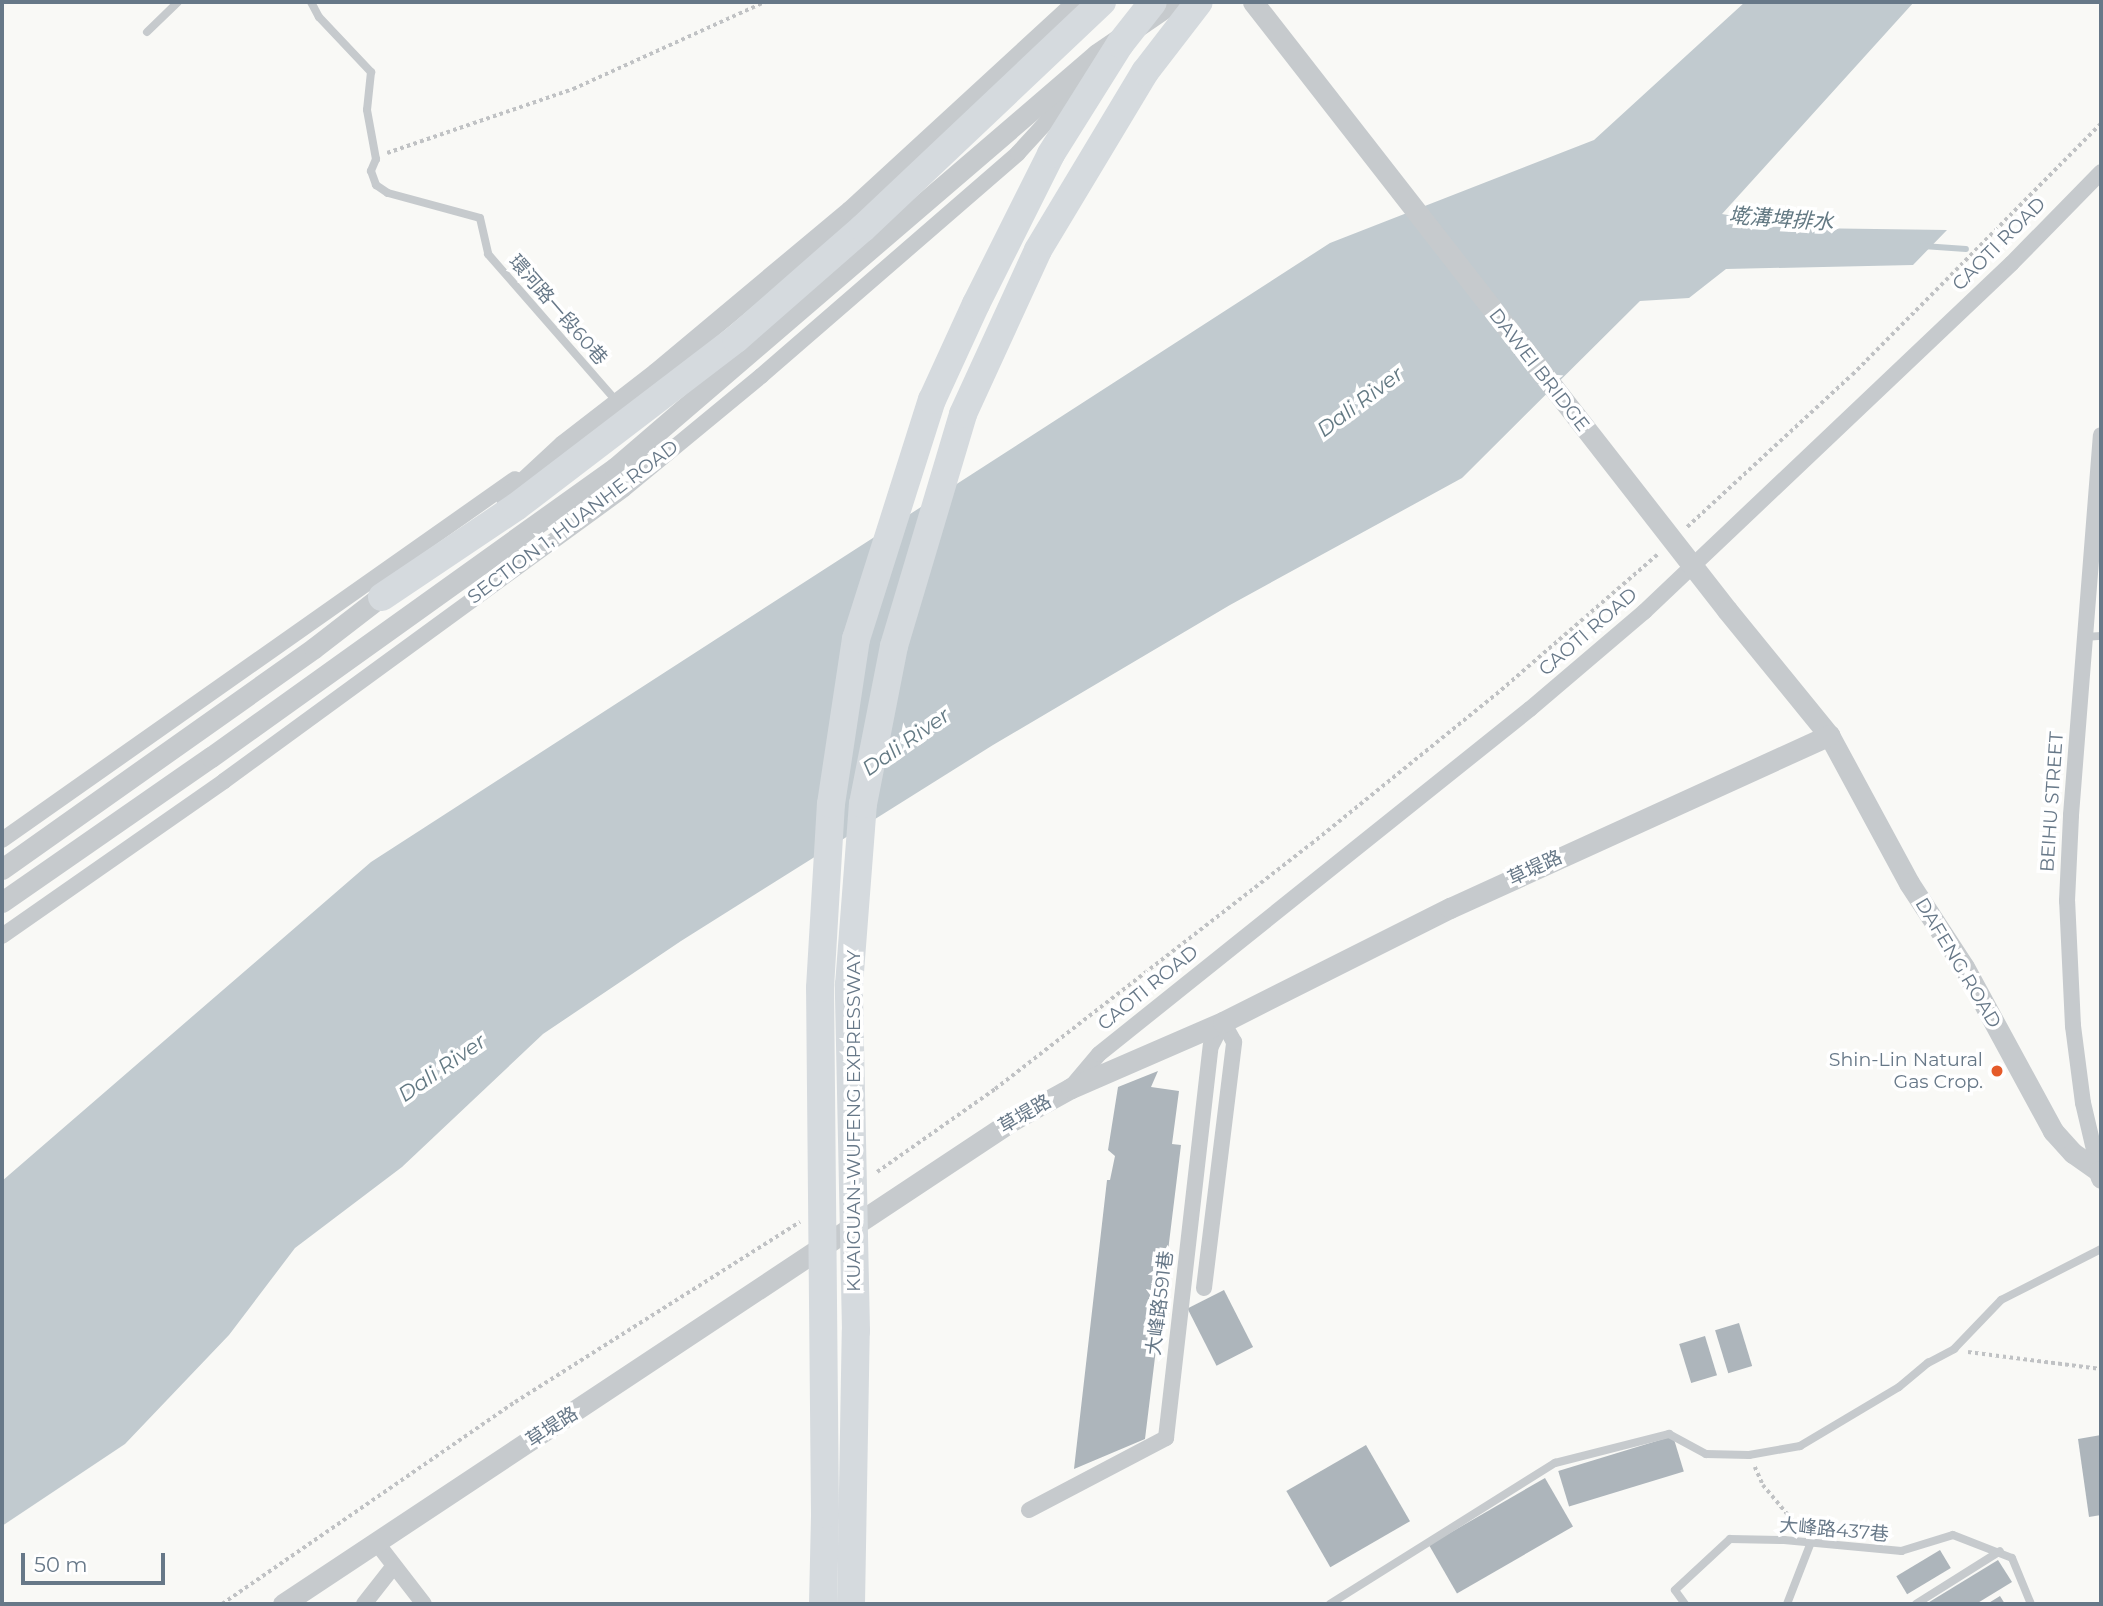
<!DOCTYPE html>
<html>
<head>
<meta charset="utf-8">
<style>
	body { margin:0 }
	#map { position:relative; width:2103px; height:1606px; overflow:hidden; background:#f9f9f6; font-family:Montserrat,"Noto Sans TC",sans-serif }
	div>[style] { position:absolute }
	.water>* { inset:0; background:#c1cacf }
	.stream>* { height:6px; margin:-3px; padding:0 3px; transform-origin:3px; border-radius:3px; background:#c1cacf }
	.building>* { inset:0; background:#adb5bb; transform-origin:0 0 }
	.path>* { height:3.5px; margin-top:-1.75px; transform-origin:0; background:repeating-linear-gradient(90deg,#c0c2c4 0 3.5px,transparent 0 7px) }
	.service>* { height:8px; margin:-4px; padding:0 4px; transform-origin:4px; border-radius:4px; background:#c6cacd }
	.minor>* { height:16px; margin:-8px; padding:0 8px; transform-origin:8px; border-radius:8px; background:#c6cacd }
	.tertiary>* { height:21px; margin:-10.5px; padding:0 10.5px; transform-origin:10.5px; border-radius:10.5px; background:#c6cacd }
	.trunk>* { height:28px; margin:-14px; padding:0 14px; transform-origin:14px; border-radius:14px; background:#d5dade }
	.dots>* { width:19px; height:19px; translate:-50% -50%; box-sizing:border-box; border:4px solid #fff; border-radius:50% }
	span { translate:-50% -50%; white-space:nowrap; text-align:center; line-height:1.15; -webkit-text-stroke:7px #fff; paint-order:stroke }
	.street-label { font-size:19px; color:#677888 }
	.poi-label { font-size:19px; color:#677888 }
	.right { translate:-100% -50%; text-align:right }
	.water-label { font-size:21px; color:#637983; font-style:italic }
	.frame { position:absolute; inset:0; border:4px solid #677888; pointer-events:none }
	.scale { position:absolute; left:21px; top:1553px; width:144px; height:32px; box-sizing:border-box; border:4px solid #677888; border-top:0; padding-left:9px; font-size:21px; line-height:24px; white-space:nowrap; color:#677888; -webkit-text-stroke:5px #fff; paint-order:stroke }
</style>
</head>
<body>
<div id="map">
	<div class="water">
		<i style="clip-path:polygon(1745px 2px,1914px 2px,1722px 214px,1804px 228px,1947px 230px,1913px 265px,1726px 269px,1689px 298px,1640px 301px,1462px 478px,1230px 605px,993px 745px,681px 941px,543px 1034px,402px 1167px,295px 1248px,229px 1335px,125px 1444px,2px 1526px,2px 1181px,371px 862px,1330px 243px,1594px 140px)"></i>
	</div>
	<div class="stream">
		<i style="left:1923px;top:246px;width:43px;rotate:4deg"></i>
	</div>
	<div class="building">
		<i style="clip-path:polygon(1158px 1071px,1151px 1087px,1179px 1091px,1172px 1144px,1181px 1145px,1145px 1439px,1074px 1469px,1107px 1180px,1110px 1180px,1115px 1156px,1108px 1150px,1118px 1087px)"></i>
		<i style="left:1224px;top:1290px;width:64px;height:41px;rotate:63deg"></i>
		<i style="left:1739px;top:1323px;width:45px;height:25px;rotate:73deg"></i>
		<i style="left:1705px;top:1336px;width:41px;height:27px;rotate:73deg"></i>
		<i style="clip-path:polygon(2101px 1435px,2101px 1515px,2089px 1517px,2078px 1439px)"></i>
		<i style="left:1673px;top:1436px;width:37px;height:120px;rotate:73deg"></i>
		<i style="left:1366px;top:1445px;width:88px;height:92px;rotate:60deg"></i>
		<i style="left:1545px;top:1478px;width:56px;height:134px;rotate:60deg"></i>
		<i style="left:1940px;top:1550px;width:21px;height:51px;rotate:59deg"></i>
		<i style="clip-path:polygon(1998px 1560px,2012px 1582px,1976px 1604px,1926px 1604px)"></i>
		<i style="clip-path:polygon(2000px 1596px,2005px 1604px,1987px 1604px)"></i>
	</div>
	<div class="path">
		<i style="left:387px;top:153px;width:197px;rotate:-19deg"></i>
		<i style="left:573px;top:89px;width:211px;rotate:-24.4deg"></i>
		<i style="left:1687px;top:527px;width:224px;rotate:-42.7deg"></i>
		<i style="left:1852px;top:375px;width:354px;rotate:-45.3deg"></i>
		<i style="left:877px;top:1172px;width:144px;rotate:-35.1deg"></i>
		<i style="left:995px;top:1089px;width:400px;rotate:-37.8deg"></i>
		<i style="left:1311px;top:844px;width:245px;rotate:-39deg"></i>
		<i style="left:1501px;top:690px;width:208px;rotate:-40.9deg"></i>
		<i style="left:1968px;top:1352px;width:134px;rotate:7.3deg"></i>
		<i style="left:1755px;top:1467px;width:20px;rotate:66deg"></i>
		<i style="left:1763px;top:1485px;width:48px;rotate:50deg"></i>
		<i style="left:1794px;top:1522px;width:8px;rotate:113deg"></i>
		<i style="left:222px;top:1604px;width:356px;rotate:-34.6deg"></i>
		<i style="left:515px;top:1402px;width:337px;rotate:-32.3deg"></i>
	</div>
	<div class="service">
		<i style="left:311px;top:2px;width:17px;rotate:62deg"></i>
		<i style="left:319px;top:17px;width:76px;rotate:46.6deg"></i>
		<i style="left:371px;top:72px;width:38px;rotate:96deg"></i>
		<i style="left:367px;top:110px;width:50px;rotate:79.6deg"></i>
		<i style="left:376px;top:159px;width:13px;rotate:113deg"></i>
		<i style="left:371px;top:171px;width:15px;rotate:70deg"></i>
		<i style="left:376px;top:185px;width:14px;rotate:34deg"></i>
		<i style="left:388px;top:193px;width:95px;rotate:15.2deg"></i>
		<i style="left:480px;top:218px;width:37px;rotate:77deg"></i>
		<i style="left:488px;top:254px;width:198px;rotate:48.9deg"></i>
		<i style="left:147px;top:32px;width:43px;rotate:-44.1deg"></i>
		<i style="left:2085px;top:637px;width:16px;rotate:-4deg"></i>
		<i style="left:1330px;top:1604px;width:266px;rotate:-32.1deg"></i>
		<i style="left:1555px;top:1463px;width:118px;rotate:-14.3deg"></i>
		<i style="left:1669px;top:1434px;width:42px;rotate:28.4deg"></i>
		<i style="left:1706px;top:1454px;width:43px;rotate:1.3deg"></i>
		<i style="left:1749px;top:1455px;width:52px;rotate:-10deg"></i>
		<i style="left:1800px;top:1446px;width:115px;rotate:-30.8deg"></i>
		<i style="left:1899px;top:1387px;width:38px;rotate:-40deg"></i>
		<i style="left:1928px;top:1363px;width:30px;rotate:-28deg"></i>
		<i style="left:1954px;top:1349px;width:68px;rotate:-46.2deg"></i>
		<i style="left:2001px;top:1300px;width:112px;rotate:-27deg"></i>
		<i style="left:1685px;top:1604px;width:17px;rotate:-126deg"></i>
		<i style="left:1675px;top:1590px;width:75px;rotate:-42.8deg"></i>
		<i style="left:1730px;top:1539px;width:54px;rotate:1.1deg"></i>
		<i style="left:1784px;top:1540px;width:118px;rotate:5.4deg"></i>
		<i style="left:1901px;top:1551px;width:54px;rotate:-17.1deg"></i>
		<i style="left:1953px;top:1535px;width:63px;rotate:21.3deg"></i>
		<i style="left:2012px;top:1558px;width:50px;rotate:67.6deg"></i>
		<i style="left:1787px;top:1604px;width:66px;rotate:-68.8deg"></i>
		<i style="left:1916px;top:1604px;width:99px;rotate:-32.2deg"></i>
	</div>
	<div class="minor">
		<i style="left:2px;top:840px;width:627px;rotate:-35.13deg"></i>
		<i style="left:2px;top:936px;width:271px;rotate:-34.9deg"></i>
		<i style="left:224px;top:781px;width:495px;rotate:-36.1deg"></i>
		<i style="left:624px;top:489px;width:178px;rotate:-39.5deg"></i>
		<i style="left:761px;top:376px;width:340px;rotate:-40.9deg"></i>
		<i style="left:1018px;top:153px;width:65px;rotate:-47.5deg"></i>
		<i style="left:1062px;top:105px;width:41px;rotate:-55.9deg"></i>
		<i style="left:1073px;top:1085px;width:40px;rotate:-50deg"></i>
		<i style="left:1099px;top:1054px;width:552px;rotate:-38.68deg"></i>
		<i style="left:1530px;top:709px;width:150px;rotate:-40.4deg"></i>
		<i style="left:1644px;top:612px;width:507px;rotate:-43.48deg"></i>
		<i style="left:2012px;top:263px;width:127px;rotate:-45.6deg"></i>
		<i style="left:2099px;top:1171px;width:70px;rotate:-103.2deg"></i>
		<i style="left:2083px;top:1103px;width:78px;rotate:-97.4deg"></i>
		<i style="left:2073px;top:1026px;width:125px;rotate:-92.7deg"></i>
		<i style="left:2067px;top:901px;width:86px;rotate:-87.3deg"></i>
		<i style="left:2071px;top:815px;width:381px;rotate:-85.5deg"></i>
		<i style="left:1204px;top:1288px;width:248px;rotate:-83deg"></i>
		<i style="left:1234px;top:1042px;width:23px;rotate:-119deg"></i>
		<i style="left:1029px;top:1510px;width:155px;rotate:-27.7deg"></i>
		<i style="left:1166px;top:1438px;width:395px;rotate:-83.5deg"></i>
		<i style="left:1211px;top:1046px;width:27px;rotate:-63deg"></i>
		<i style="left:376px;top:1542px;width:78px;rotate:52.3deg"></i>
		<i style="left:364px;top:1604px;width:47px;rotate:-51.9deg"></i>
	</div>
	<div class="tertiary">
		<i style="left:1253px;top:2px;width:771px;rotate:52.06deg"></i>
		<i style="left:1727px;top:610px;width:161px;rotate:50.8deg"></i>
		<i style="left:1829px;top:735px;width:168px;rotate:61.6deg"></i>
		<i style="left:1909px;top:883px;width:100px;rotate:56.8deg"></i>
		<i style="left:1964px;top:967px;width:187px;rotate:61.5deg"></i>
		<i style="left:2053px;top:1131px;width:30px;rotate:48deg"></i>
		<i style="left:2073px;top:1153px;width:32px;rotate:35deg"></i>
		<i style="left:2099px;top:1171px;width:7px;rotate:74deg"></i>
		<i style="left:506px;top:498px;width:78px;rotate:-42.9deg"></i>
		<i style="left:563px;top:445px;width:118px;rotate:-37.7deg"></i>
		<i style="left:656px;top:373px;width:253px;rotate:-39.9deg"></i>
		<i style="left:850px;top:211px;width:309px;rotate:-42.6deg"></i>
		<i style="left:2px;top:869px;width:382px;rotate:-35.3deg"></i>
		<i style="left:314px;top:648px;width:100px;rotate:-37.7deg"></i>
		<i style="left:2px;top:902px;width:254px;rotate:-34.8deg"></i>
		<i style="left:211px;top:757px;width:497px;rotate:-35.6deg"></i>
		<i style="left:615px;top:468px;width:635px;rotate:-40.66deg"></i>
		<i style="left:1097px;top:54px;width:92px;rotate:-34.4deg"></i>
		<i style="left:283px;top:1604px;width:876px;rotate:-33.54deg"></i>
		<i style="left:1013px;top:1120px;width:66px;rotate:-28.9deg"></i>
		<i style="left:1071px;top:1088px;width:166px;rotate:-23.5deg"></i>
		<i style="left:1223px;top:1022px;width:254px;rotate:-26.7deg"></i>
		<i style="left:1450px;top:908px;width:417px;rotate:-24.5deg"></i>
	</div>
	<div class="trunk">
		<i style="left:382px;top:597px;width:161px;rotate:-33.9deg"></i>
		<i style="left:516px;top:507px;width:277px;rotate:-37.4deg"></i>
		<i style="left:736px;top:339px;width:169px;rotate:-41.2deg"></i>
		<i style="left:863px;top:228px;width:329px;rotate:-43.4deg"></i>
		<i style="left:823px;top:1604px;width:90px;rotate:-88.7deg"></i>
		<i style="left:825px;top:1514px;width:526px;rotate:-90.54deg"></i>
		<i style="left:820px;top:988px;width:184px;rotate:-86.6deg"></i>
		<i style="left:831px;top:804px;width:167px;rotate:-81.4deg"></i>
		<i style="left:856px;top:639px;width:251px;rotate:-72.4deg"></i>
		<i style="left:932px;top:400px;width:106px;rotate:-65.4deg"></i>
		<i style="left:976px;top:304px;width:168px;rotate:-63.4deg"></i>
		<i style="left:1051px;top:154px;width:130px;rotate:-57.9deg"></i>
		<i style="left:1120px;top:44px;width:53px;rotate:-51.8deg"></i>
		<i style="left:851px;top:1604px;width:273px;rotate:-89deg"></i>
		<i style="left:856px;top:1331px;width:346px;rotate:-91.2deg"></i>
		<i style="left:849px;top:985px;width:182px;rotate:-85.6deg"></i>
		<i style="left:863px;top:804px;width:161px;rotate:-78.9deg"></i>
		<i style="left:894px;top:646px;width:242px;rotate:-73.4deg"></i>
		<i style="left:963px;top:414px;width:180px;rotate:-65.4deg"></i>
		<i style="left:1038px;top:250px;width:208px;rotate:-59deg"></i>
		<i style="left:1145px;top:72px;width:88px;rotate:-52.4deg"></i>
	</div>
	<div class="dots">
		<i style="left:1997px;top:1071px;background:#e55b2a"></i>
	</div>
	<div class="street-label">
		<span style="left:1999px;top:244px;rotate:-45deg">CAOTI ROAD</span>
		<span style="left:558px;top:310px;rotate:49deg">環河路一段60巷</span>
		<span style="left:1539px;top:370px;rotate:52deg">DAWEI BRIDGE</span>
		<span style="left:573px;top:522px;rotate:-37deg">SECTION 1, HUANHE ROAD</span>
		<span style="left:1588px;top:632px;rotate:-41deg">CAOTI ROAD</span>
		<span style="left:2052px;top:802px;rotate:-86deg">BEIHU STREET</span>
		<span style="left:1535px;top:868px;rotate:-25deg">草堤路</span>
		<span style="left:1958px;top:963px;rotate:59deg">DAFENG ROAD</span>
		<span style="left:1148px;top:988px;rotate:-39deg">CAOTI ROAD</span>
		<span style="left:1025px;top:1114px;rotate:-30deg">草堤路</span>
		<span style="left:854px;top:1121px;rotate:-90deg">KUAIGUAN-WUFENG EXPRESSWAY</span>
		<span style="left:1160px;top:1303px;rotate:-83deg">大峰路591巷</span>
		<span style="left:552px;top:1427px;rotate:-33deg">草堤路</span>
		<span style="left:1834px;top:1530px;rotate:5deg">大峰路437巷</span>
	</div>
	<div class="poi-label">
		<span class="right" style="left:1983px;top:1071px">Shin-Lin Natural<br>Gas Crop.</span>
	</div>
	<div class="water-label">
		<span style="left:1781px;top:219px;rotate:4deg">墘溝埤排水</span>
		<span style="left:1360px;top:402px;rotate:-37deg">Dali River</span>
		<span style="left:906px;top:742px;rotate:-35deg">Dali River</span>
		<span style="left:442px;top:1068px;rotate:-35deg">Dali River</span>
	</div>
	<div class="frame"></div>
	<div class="scale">50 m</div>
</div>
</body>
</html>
